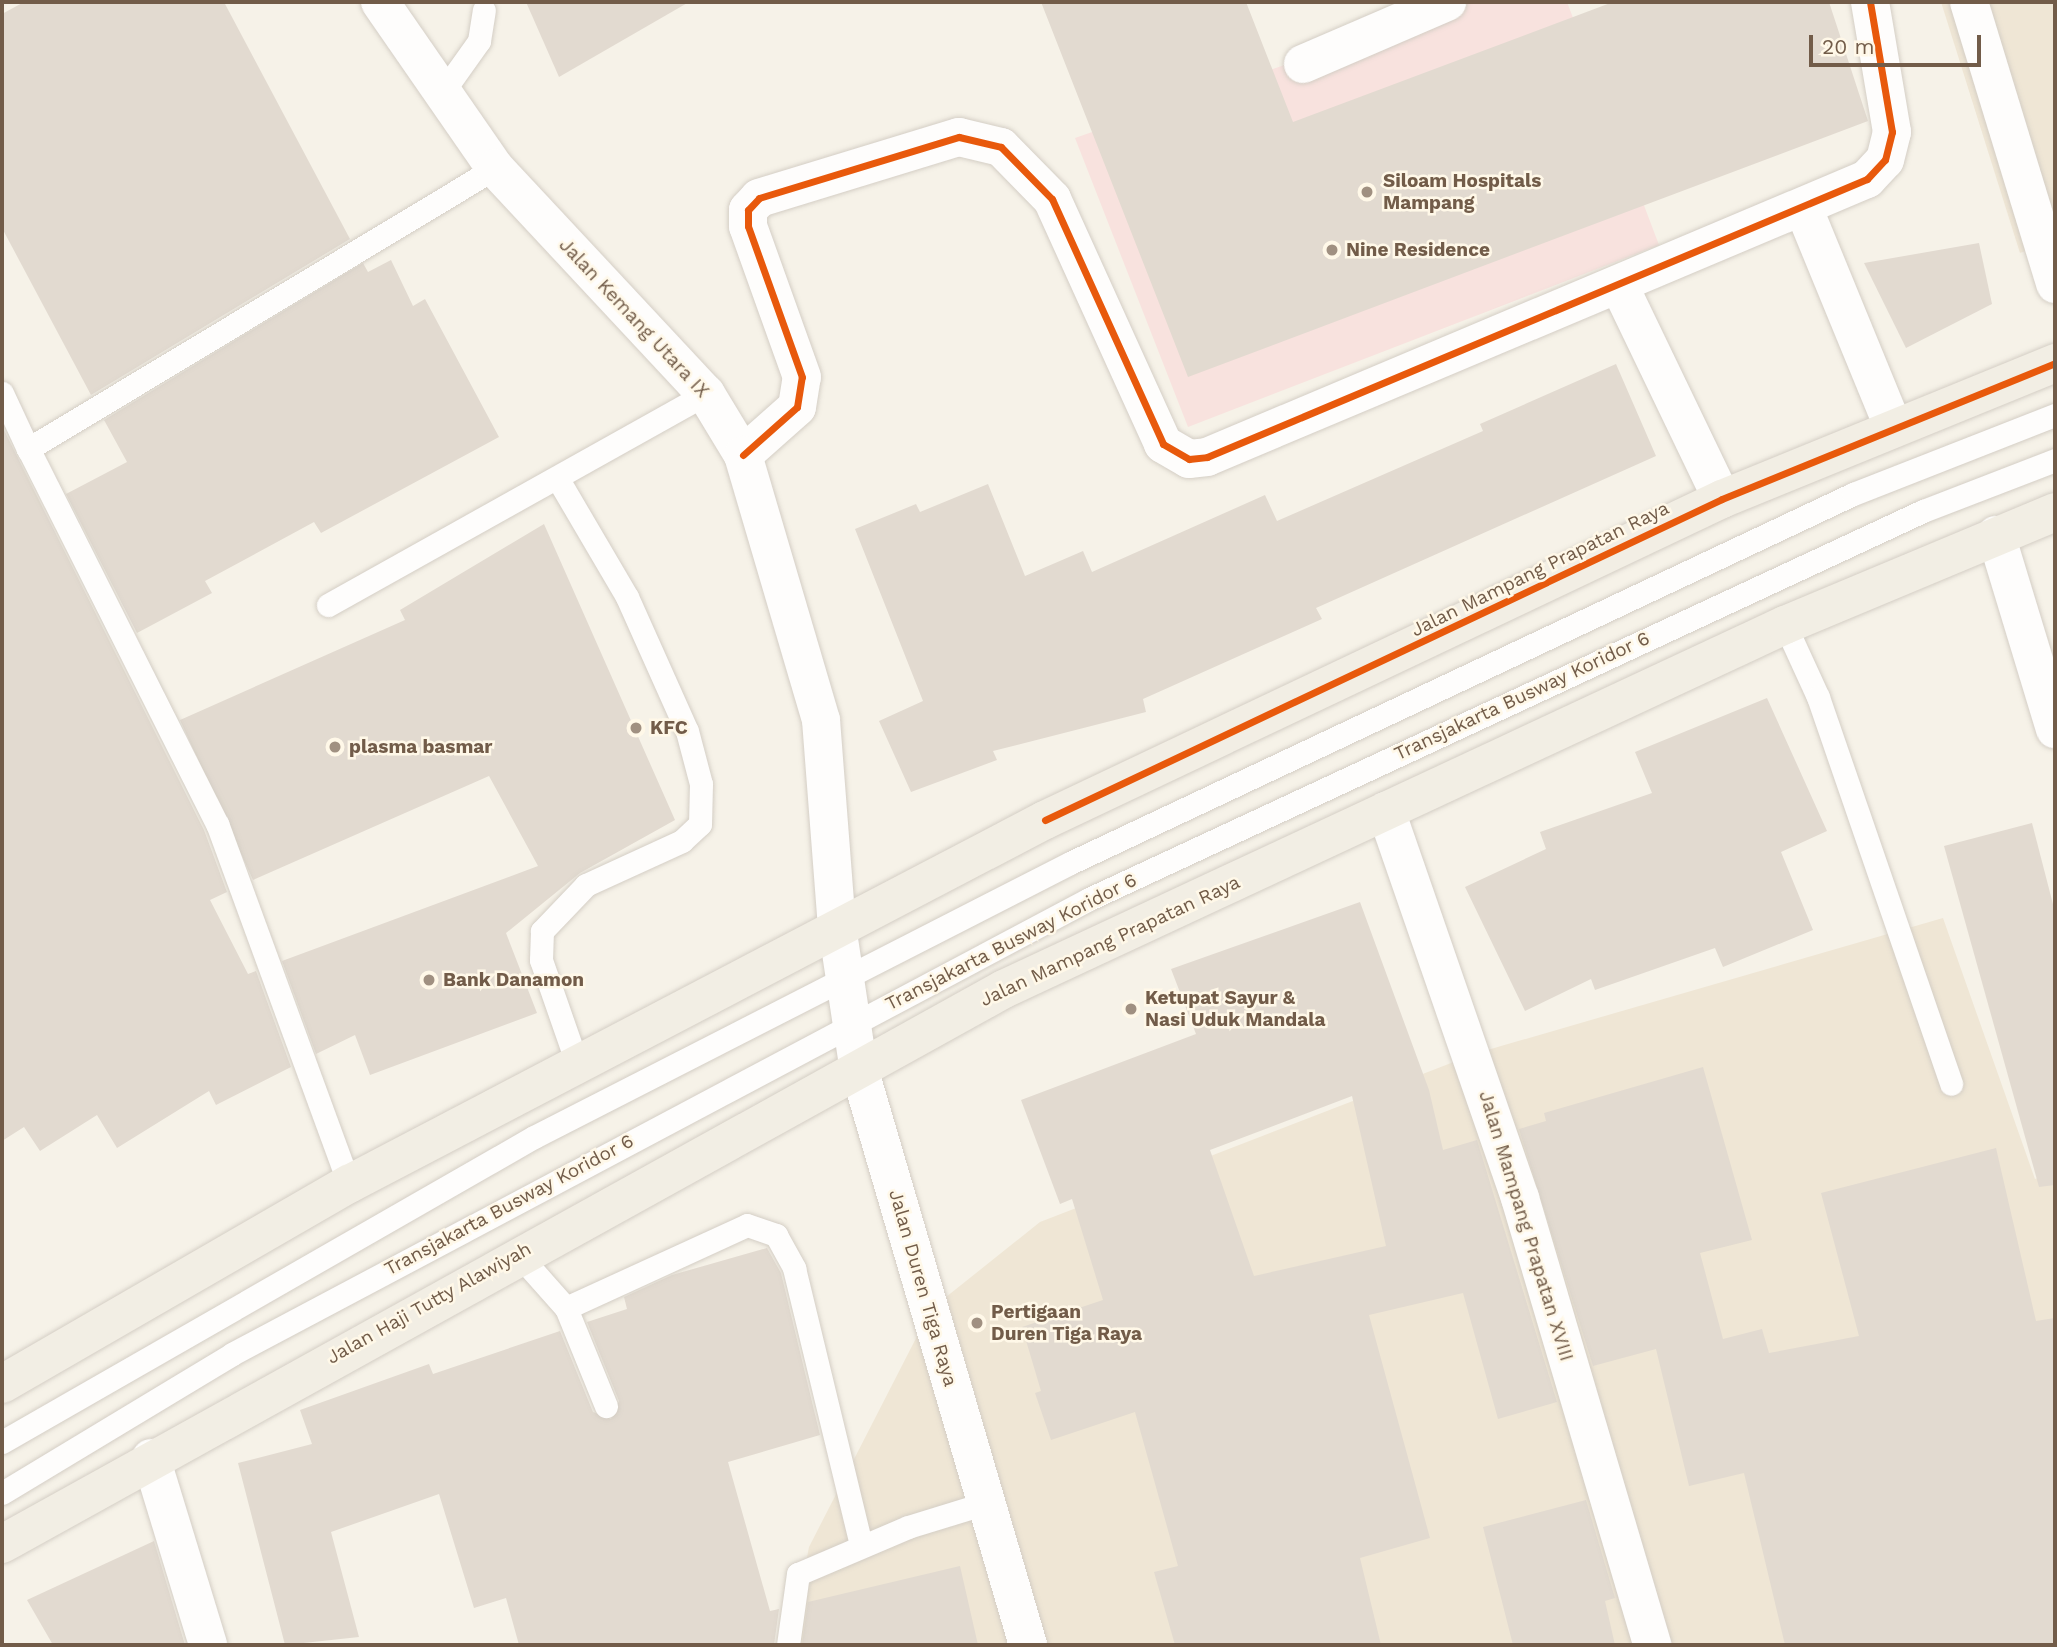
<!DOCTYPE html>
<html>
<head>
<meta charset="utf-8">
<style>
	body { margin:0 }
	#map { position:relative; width:2057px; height:1647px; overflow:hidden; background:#f6f2e8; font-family:"Work Sans",sans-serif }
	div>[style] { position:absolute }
	.residential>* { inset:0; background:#efe6d5 }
	.medical>* { inset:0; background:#f8e2de }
	.building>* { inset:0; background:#e2dad0 }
	.roads { filter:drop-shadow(0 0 2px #d4cec5) drop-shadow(0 0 2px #d4cec5) }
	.service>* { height:23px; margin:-11.5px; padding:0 11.5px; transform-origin:11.5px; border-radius:11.5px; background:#fefdfc }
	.minor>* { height:38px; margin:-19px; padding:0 19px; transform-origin:19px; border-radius:19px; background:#fefdfc }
	.tertiary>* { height:38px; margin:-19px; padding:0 19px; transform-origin:19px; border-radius:19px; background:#fefdfc }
	.secondary>* { height:38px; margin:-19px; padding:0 19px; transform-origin:19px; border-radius:19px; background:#fefdfc }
	.primary>* { height:38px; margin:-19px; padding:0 19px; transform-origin:19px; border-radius:19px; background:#f2eee4 }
	.cycleway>* { height:7px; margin:-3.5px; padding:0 3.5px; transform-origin:3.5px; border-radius:3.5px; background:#e8590c }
	.dots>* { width:19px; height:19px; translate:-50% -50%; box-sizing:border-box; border:4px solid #fff8e8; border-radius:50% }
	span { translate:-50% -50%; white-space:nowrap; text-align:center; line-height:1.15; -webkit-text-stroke:5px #fff8e8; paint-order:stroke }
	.poi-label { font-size:19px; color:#725c49; font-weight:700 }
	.left { translate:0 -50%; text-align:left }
	.street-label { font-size:19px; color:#725c49 }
	.frame { position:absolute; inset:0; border:4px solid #725c49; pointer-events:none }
	.scale { position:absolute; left:1809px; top:35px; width:172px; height:32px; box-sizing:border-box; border:4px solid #725c49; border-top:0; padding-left:9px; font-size:21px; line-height:24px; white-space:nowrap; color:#725c49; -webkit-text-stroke:5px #fff8e8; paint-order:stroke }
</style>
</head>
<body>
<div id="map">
	<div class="residential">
		<i style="clip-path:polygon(1941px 2px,2055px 2px,2055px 240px,2020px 253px)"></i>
		<i style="clip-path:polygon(1943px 918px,2035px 1179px,2055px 1171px,2055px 1645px,790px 1645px,809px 1547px,931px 1309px,1040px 1222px,1477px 1053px)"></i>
	</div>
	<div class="medical">
		<i style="clip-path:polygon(1465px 2px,1567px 2px,1659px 245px,1188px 427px,1075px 138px)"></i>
	</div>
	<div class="building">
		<i style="clip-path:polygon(24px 2px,224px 2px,350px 239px,91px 395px,2px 228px,2px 14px)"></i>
		<i style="clip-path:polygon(526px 2px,689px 2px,559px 77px)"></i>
		<i style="clip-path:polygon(1041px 2px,1246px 2px,1293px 122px,1613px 2px,1829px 2px,1868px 121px,1188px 377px)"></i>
		<i style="clip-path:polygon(1979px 243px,1992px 304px,1906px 348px,1864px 263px)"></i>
		<i style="clip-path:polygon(391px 260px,413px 306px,425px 299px,499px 437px,321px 533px,314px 522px,205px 581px,212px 593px,137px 633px,66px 494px,127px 462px,104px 420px,363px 263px,368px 272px)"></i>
		<i style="clip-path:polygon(1616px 364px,1656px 456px,1316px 608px,1322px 619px,1143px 699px,1146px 712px,993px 751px,997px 760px,911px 792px,879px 721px,923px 701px,855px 529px,916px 504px,920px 512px,988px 484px,1025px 576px,1083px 551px,1092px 572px,1265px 495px,1277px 521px,1483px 431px,1480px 424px)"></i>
		<i style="clip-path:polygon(2px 426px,204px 830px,227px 892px,210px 900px,248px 974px,256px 971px,291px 1067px,216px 1105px,209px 1091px,117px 1148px,97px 1115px,40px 1151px,24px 1127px,2px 1141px)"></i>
		<i style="clip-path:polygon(544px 524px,675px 820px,580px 873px,506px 933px,537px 1013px,370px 1075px,355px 1035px,316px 1054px,282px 961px,538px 866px,489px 776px,253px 880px,180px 720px,405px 620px,400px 610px)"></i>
		<i style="clip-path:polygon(1767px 698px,1827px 831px,1781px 852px,1813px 930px,1723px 967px,1715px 948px,1595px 990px,1591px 979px,1525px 1011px,1465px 887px,1546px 849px,1540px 832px,1652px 793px,1635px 752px)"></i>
		<i style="clip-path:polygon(2032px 823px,2055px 912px,2055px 1185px,2039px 1187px,1944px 846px)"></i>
		<i style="clip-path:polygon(evenodd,1360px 902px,1429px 1090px,1443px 1150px,1477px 1140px,1557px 1402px,1498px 1419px,1463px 1293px,1369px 1315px,1430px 1538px,1360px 1558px,1381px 1645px,1175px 1645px,1154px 1572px,1178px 1566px,1135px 1412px,1051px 1440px,1035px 1393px,1041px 1391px,1022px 1327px,1103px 1300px,1072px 1199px,1060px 1204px,1021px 1100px,1196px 1034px,1171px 969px,1360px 902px,1352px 1096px,1386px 1246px,1254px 1276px,1210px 1150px,1352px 1096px)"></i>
		<i style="clip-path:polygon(1703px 1067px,1752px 1240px,1700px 1253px,1723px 1339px,1762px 1329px,1769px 1353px,1859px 1336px,1821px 1193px,1996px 1148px,2036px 1321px,2055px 1318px,2055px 1645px,1785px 1645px,1744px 1473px,1689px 1486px,1656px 1349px,1593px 1366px,1519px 1129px,1546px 1121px,1544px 1113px)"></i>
		<i style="clip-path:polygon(767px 1248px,781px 1273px,820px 1435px,728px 1462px,770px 1611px,779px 1609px,774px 1645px,519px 1645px,506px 1598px,474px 1608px,439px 1494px,331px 1532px,359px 1637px,285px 1645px,238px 1463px,312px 1444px,300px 1410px,429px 1364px,433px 1374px,560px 1331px,593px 1412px,611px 1419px,619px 1401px,587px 1322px,627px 1309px,624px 1297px,672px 1275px)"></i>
		<i style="clip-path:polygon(1586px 1500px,1615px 1598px,1605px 1601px,1615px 1645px,1513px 1645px,1483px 1527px)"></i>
		<i style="clip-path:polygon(154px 1541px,185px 1645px,53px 1645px,27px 1600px)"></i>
		<i style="clip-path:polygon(960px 1566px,978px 1645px,802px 1645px,808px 1602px)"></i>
	</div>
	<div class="roads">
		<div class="service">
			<i style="left:442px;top:93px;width:64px;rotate:-54.6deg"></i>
			<i style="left:479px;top:41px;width:31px;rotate:-81deg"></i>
			<i style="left:2px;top:393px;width:62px;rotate:65.1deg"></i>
			<i style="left:559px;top:481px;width:134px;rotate:59.6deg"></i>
			<i style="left:627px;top:597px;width:147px;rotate:65.9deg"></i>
			<i style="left:687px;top:731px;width:55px;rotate:75.2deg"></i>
			<i style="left:701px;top:784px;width:40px;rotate:91.4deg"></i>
			<i style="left:700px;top:824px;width:25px;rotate:137deg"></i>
			<i style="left:682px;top:841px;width:106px;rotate:155.4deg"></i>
			<i style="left:586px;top:885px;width:64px;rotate:133.7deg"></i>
			<i style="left:542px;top:931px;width:29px;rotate:92deg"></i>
			<i style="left:541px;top:960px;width:112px;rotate:70.8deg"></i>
			<i style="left:328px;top:605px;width:433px;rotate:-29.2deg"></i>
			<i style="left:1785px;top:625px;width:79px;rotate:65.4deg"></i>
			<i style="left:1818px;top:697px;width:409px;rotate:71deg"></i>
			<i style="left:349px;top:1184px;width:383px;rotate:-110.1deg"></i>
			<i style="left:217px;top:824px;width:420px;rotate:-116.7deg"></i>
			<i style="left:28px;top:449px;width:545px;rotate:-31.04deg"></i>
			<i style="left:518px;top:1254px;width:72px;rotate:48.4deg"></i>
			<i style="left:566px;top:1308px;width:106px;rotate:67.8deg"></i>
			<i style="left:566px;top:1308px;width:199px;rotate:-24.6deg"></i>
			<i style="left:747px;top:1225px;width:31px;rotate:19deg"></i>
			<i style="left:776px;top:1235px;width:38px;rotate:61deg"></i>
			<i style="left:794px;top:1268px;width:285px;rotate:76.4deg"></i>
			<i style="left:2px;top:1442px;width:613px;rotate:-29.83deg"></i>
			<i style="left:534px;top:1137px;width:602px;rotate:-27.08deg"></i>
			<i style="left:1070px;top:863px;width:866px;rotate:-25.23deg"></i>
			<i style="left:1853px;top:494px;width:217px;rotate:-21.4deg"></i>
			<i style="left:2px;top:1493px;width:269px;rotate:-31.1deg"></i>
			<i style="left:232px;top:1354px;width:970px;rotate:-27.96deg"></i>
			<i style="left:1089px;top:899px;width:920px;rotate:-24.95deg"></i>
			<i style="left:1923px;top:511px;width:142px;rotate:-21.1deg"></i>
			<i style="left:788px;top:1645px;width:72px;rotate:-82deg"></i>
			<i style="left:798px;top:1574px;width:120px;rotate:-23.1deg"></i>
			<i style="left:908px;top:1527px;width:82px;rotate:-17.1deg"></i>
		</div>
		<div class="minor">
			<i style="left:1969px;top:2px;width:295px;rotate:73deg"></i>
			<i style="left:1303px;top:64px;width:157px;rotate:-23.3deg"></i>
			<i style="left:1803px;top:207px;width:237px;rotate:67.7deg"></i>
			<i style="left:1619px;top:285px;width:237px;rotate:64.3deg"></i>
			<i style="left:743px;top:455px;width:72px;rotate:-41.6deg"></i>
			<i style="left:797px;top:407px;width:30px;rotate:-81deg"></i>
			<i style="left:802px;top:377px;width:160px;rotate:-109.7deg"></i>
			<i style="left:748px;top:226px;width:16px;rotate:-90deg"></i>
			<i style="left:748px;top:210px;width:16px;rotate:-47deg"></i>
			<i style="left:759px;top:198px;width:209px;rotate:-17deg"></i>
			<i style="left:959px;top:137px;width:43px;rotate:13.4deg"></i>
			<i style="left:1001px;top:147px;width:73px;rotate:45.6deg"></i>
			<i style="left:1052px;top:199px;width:269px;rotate:65.6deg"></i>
			<i style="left:1163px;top:444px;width:30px;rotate:30deg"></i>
			<i style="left:1189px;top:459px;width:18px;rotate:-6deg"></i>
			<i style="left:1207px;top:457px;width:716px;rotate:-22.84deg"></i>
			<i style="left:1867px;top:179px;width:26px;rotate:-47deg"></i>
			<i style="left:1885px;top:160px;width:29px;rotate:-76deg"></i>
			<i style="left:1892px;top:132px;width:132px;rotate:-99.6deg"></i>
			<i style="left:1996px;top:535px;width:203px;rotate:73.1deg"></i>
			<i style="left:1386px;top:811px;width:410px;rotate:70.9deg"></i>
			<i style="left:1520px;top:1198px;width:466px;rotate:73.5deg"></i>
			<i style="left:151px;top:1458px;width:195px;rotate:73deg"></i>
		</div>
		<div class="tertiary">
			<i style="left:380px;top:2px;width:202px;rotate:55.3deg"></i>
			<i style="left:495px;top:168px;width:309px;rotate:47deg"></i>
			<i style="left:706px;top:394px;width:71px;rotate:58.8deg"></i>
			<i style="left:743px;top:455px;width:276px;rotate:73.6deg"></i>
			<i style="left:821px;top:720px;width:207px;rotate:85.6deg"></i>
		</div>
		<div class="secondary">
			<i style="left:837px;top:926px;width:141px;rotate:81.4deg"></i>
			<i style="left:858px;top:1065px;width:604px;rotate:73.66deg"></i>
		</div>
		<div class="primary">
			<i style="left:2px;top:1384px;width:401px;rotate:-30deg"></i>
			<i style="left:349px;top:1184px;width:785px;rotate:-27.61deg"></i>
			<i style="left:1045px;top:820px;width:749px;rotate:-25.37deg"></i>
			<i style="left:1722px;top:499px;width:360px;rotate:-22.2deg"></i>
			<i style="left:2px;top:1544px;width:1145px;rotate:-28.98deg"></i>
			<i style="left:1004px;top:989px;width:862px;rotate:-24.99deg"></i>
			<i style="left:1785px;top:625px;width:293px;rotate:-22.7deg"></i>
		</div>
	</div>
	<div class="cycleway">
		<i style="left:743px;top:455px;width:72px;rotate:-41.6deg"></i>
		<i style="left:797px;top:407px;width:30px;rotate:-81deg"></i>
		<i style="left:802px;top:377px;width:160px;rotate:-109.7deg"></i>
		<i style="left:748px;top:226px;width:16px;rotate:-90deg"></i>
		<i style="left:748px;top:210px;width:16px;rotate:-47deg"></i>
		<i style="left:759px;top:198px;width:209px;rotate:-17deg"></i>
		<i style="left:959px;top:137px;width:43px;rotate:13.4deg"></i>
		<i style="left:1001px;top:147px;width:73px;rotate:45.6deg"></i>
		<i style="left:1052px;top:199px;width:269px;rotate:65.6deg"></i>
		<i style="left:1163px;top:444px;width:30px;rotate:30deg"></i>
		<i style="left:1189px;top:459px;width:18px;rotate:-6deg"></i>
		<i style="left:1207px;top:457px;width:716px;rotate:-22.84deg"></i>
		<i style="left:1867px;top:179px;width:26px;rotate:-47deg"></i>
		<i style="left:1885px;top:160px;width:29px;rotate:-76deg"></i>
		<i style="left:1892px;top:132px;width:132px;rotate:-99.6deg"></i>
		<i style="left:1045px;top:820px;width:749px;rotate:-25.37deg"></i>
		<i style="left:1722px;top:499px;width:360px;rotate:-22.2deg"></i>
	</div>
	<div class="dots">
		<i style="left:1367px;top:192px;background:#a09081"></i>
		<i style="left:1332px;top:250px;background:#a09081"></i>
		<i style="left:636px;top:728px;background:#a09081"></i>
		<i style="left:335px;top:747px;background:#a09081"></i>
		<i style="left:429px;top:980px;background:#a09081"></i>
		<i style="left:1131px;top:1009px;background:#a09081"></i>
		<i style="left:977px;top:1323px;background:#a09081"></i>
	</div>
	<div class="poi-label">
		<span class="left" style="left:1383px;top:192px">Siloam Hospitals<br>Mampang</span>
		<span class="left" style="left:1346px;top:250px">Nine Residence</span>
		<span class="left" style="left:650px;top:728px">KFC</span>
		<span class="left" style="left:349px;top:747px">plasma basmar</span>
		<span class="left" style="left:443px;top:980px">Bank Danamon</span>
		<span class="left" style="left:1145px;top:1009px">Ketupat Sayur &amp;<br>Nasi Uduk Mandala</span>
		<span class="left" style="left:991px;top:1323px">Pertigaan<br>Duren Tiga Raya</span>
	</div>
	<div class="street-label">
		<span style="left:634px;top:318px;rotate:47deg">Jalan Kemang Utara IX</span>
		<span style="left:1540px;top:569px;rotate:-26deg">Jalan Mampang Prapatan Raya</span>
		<span style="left:1522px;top:696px;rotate:-25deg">Transjakarta Busway Koridor 6</span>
		<span style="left:1110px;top:941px;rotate:-25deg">Jalan Mampang Prapatan Raya</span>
		<span style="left:1011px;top:942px;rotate:-27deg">Transjakarta Busway Koridor 6</span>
		<span style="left:509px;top:1205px;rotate:-28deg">Transjakarta Busway Koridor 6</span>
		<span style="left:1526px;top:1226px;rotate:73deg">Jalan Mampang Prapatan XVIII</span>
		<span style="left:923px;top:1288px;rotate:74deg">Jalan Duren Tiga Raya</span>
		<span style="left:429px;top:1303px;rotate:-29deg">Jalan Haji Tutty Alawiyah</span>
	</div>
	<div class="frame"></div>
	<div class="scale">20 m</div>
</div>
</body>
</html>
